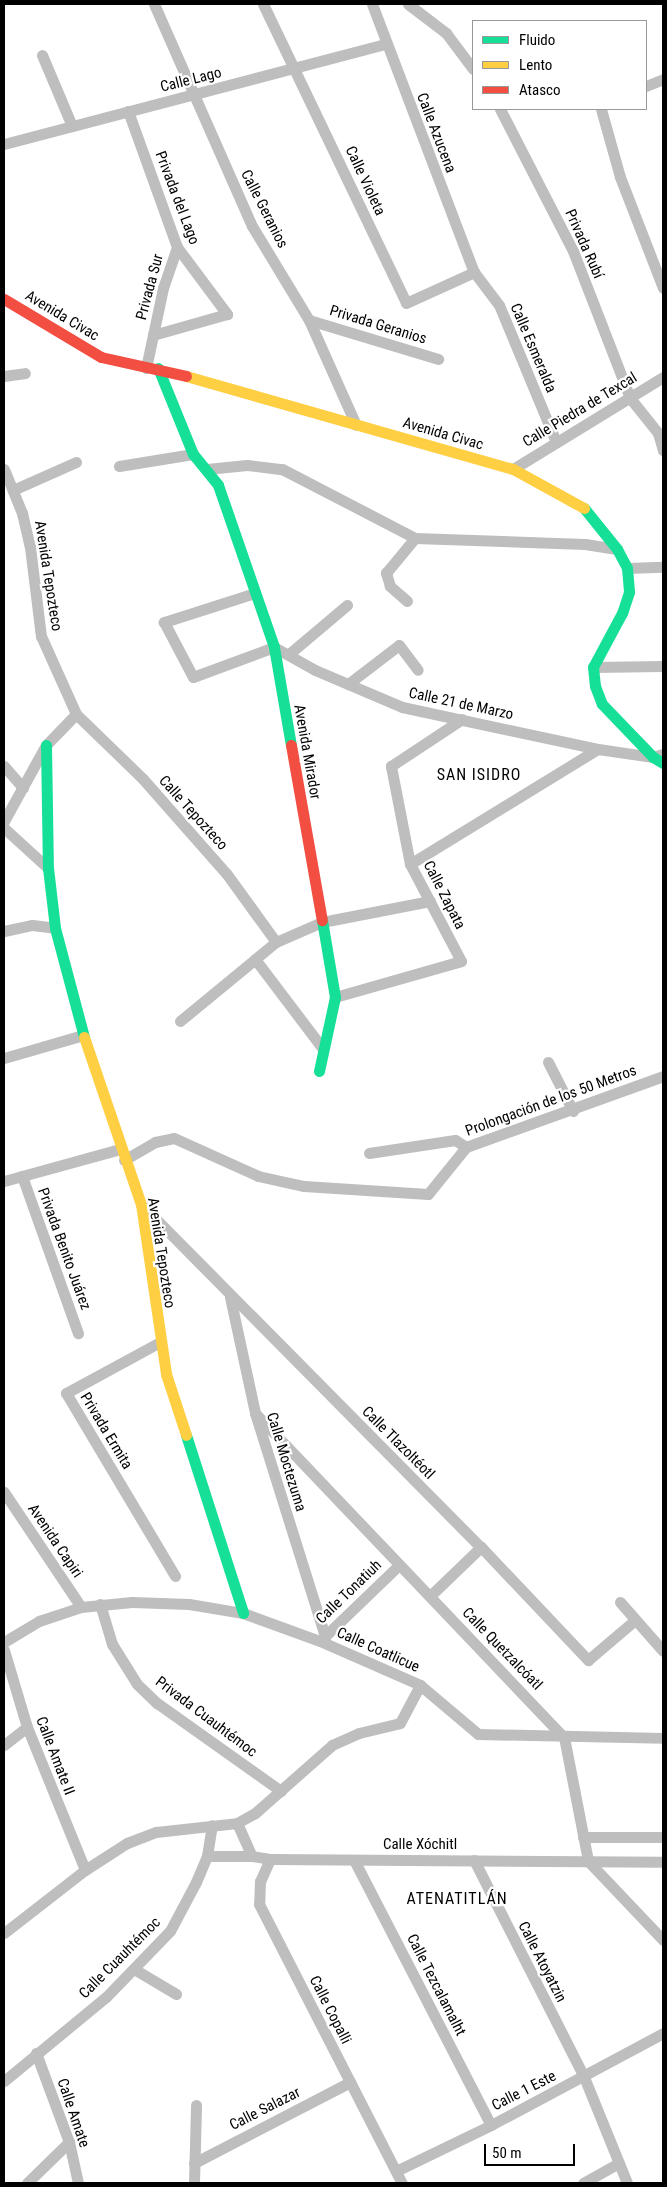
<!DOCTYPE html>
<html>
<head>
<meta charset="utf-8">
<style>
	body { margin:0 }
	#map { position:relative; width:667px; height:2187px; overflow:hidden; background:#fff; font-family:"Roboto Condensed",sans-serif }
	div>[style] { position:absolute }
	.street>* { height:11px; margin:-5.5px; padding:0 5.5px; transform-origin:5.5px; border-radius:5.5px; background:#bebebe }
	.fast>* { height:11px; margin:-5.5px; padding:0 5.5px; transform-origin:5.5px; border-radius:5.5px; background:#16e098 }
	.slow>* { height:11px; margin:-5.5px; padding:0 5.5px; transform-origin:5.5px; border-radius:5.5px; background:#ffcf43 }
	.jam>* { height:11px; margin:-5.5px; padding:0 5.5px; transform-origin:5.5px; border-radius:5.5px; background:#f24e42 }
	span { translate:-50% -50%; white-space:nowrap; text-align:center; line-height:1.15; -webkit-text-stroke:4.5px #fff; paint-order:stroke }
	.street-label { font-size:15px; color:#000 }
	.neighbourhood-label { font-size:16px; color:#000; letter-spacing:1px }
	.frame { position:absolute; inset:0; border:5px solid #000; pointer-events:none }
	.legend { position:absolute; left:472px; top:20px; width:175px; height:90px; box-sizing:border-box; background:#fff; border:1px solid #999; margin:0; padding:6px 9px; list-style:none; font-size:15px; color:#000 }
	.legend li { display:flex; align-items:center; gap:10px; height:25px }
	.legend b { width:25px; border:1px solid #999 }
	.scale { position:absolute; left:484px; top:2144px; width:91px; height:22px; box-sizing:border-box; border:2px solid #000; border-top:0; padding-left:6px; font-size:15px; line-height:18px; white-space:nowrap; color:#000; -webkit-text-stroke:4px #fff; paint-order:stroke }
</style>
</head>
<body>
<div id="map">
	<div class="street">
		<i style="left:154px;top:4px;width:243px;rotate:66.2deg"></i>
		<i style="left:252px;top:226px;width:110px;rotate:58.8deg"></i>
		<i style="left:309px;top:320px;width:115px;rotate:65.9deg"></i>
		<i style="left:263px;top:4px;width:331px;rotate:64.4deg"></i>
		<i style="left:406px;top:303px;width:75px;rotate:-24.5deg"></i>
		<i style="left:372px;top:4px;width:287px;rotate:69.2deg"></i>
		<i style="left:474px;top:272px;width:41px;rotate:52.9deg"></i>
		<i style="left:499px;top:305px;width:148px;rotate:67.4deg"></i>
		<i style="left:408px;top:4px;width:48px;rotate:37.3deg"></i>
		<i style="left:446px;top:33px;width:45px;rotate:53.1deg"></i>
		<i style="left:42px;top:55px;width:77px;rotate:67.1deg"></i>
		<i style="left:646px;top:86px;width:18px;rotate:-22deg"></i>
		<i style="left:500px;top:109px;width:160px;rotate:62.8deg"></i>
		<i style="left:573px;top:251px;width:158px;rotate:68.8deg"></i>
		<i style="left:630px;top:398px;width:45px;rotate:51.3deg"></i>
		<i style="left:658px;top:433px;width:18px;rotate:74deg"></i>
		<i style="left:601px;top:109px;width:71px;rotate:74.4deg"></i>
		<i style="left:620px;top:177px;width:119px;rotate:68.8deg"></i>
		<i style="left:128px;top:111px;width:145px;rotate:70.2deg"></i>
		<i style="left:177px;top:247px;width:84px;rotate:53.3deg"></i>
		<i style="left:227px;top:314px;width:77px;rotate:164.2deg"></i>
		<i style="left:4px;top:144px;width:394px;rotate:-14.7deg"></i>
		<i style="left:309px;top:320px;width:135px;rotate:16.8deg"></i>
		<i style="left:146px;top:368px;width:82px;rotate:-78deg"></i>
		<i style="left:163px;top:288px;width:43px;rotate:-71.1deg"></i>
		<i style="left:4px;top:376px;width:21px;rotate:-8deg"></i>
		<i style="left:119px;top:466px;width:75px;rotate:-9.2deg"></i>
		<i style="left:4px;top:469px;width:48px;rotate:67.8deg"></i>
		<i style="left:22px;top:513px;width:35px;rotate:77deg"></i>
		<i style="left:30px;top:547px;width:90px;rotate:83deg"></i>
		<i style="left:41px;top:636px;width:85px;rotate:65.8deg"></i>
		<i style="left:76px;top:714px;width:93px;rotate:44.1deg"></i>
		<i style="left:143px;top:779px;width:125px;rotate:48.6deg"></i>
		<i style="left:226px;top:873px;width:85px;rotate:54.1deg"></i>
		<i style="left:207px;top:469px;width:40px;rotate:-5.7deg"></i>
		<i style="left:247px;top:465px;width:35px;rotate:7deg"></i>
		<i style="left:282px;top:469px;width:150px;rotate:27.4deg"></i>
		<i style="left:415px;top:538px;width:170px;rotate:2deg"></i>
		<i style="left:585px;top:544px;width:32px;rotate:9deg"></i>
		<i style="left:513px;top:469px;width:176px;rotate:-31.5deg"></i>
		<i style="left:13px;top:490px;width:69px;rotate:-24deg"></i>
		<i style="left:627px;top:568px;width:36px;rotate:-2deg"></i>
		<i style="left:255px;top:593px;width:96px;rotate:162.3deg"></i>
		<i style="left:164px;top:622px;width:62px;rotate:62.2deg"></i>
		<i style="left:193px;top:677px;width:86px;rotate:-20.3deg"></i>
		<i style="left:274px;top:647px;width:47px;rotate:29.3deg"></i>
		<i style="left:315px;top:670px;width:95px;rotate:23deg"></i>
		<i style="left:402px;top:707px;width:200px;rotate:12.1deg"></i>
		<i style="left:598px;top:749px;width:56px;rotate:8.3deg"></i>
		<i style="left:653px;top:757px;width:10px;rotate:-17deg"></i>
		<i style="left:407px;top:601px;width:23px;rotate:-139deg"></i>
		<i style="left:390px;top:586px;width:14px;rotate:-107deg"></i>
		<i style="left:386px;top:573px;width:45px;rotate:-50.4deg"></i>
		<i style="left:289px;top:654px;width:76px;rotate:-40.2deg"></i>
		<i style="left:593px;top:667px;width:70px;rotate:-0.8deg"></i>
		<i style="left:348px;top:684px;width:64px;rotate:-37.4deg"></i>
		<i style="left:399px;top:645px;width:31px;rotate:53deg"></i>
		<i style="left:4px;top:766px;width:29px;rotate:49deg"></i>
		<i style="left:4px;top:821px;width:87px;rotate:-61.1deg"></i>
		<i style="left:46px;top:745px;width:43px;rotate:-45.9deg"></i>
		<i style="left:4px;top:828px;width:59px;rotate:42.3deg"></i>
		<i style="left:410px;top:864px;width:220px;rotate:-31.5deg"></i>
		<i style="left:4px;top:931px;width:29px;rotate:-12deg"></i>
		<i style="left:32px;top:925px;width:23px;rotate:7deg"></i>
		<i style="left:255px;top:959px;width:113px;rotate:52.9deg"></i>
		<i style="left:335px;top:997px;width:131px;rotate:-15.9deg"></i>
		<i style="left:461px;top:961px;width:110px;rotate:-117.7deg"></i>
		<i style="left:410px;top:864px;width:100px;rotate:-101deg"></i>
		<i style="left:391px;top:766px;width:85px;rotate:-33.5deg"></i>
		<i style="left:180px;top:1021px;width:124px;rotate:-39.5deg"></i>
		<i style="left:276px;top:942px;width:50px;rotate:-23.5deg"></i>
		<i style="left:322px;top:922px;width:110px;rotate:-11deg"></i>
		<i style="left:4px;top:1058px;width:82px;rotate:-16.2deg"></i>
		<i style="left:548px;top:1062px;width:55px;rotate:63deg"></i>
		<i style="left:369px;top:1153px;width:87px;rotate:-8.6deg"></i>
		<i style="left:455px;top:1140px;width:13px;rotate:32deg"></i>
		<i style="left:124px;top:1160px;width:36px;rotate:-30deg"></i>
		<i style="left:155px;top:1142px;width:19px;rotate:-12deg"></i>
		<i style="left:174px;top:1138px;width:92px;rotate:24.3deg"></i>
		<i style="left:258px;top:1176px;width:47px;rotate:12.3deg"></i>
		<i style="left:304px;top:1186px;width:124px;rotate:3.7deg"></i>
		<i style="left:428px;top:1194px;width:60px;rotate:-51deg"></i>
		<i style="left:466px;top:1147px;width:209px;rotate:-19.8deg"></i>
		<i style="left:22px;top:1176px;width:167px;rotate:70.4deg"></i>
		<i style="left:4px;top:1181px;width:120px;rotate:-15.4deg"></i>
		<i style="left:141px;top:1204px;width:483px;rotate:45.3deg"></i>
		<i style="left:481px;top:1547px;width:156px;rotate:46.6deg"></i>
		<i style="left:588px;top:1660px;width:62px;rotate:-40.4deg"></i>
		<i style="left:230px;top:1297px;width:119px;rotate:77.8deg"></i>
		<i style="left:255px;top:1413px;width:235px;rotate:72.6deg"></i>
		<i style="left:160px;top:1342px;width:107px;rotate:151.5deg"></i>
		<i style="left:66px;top:1393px;width:213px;rotate:59.2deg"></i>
		<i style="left:255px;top:1413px;width:448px;rotate:46.4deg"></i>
		<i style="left:564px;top:1737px;width:126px;rotate:79deg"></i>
		<i style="left:588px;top:1861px;width:109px;rotate:46.5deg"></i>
		<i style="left:4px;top:1492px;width:138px;rotate:56.2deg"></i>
		<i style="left:430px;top:1596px;width:71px;rotate:-43.9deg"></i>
		<i style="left:620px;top:1602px;width:65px;rotate:48.7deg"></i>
		<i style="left:100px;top:1604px;width:42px;rotate:73.3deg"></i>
		<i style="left:112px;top:1644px;width:47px;rotate:58deg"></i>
		<i style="left:137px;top:1684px;width:28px;rotate:44deg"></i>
		<i style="left:157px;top:1703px;width:152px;rotate:35.4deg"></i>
		<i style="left:321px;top:1640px;width:108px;rotate:-43.9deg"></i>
		<i style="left:4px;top:1642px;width:41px;rotate:-31deg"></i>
		<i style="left:39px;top:1621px;width:44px;rotate:-18.4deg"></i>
		<i style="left:81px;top:1607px;width:51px;rotate:-5.6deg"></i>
		<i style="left:132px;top:1602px;width:57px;rotate:2deg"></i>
		<i style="left:189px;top:1604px;width:55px;rotate:9.5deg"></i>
		<i style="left:243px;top:1613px;width:82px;rotate:20deg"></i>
		<i style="left:320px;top:1641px;width:109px;rotate:23.7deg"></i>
		<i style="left:420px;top:1685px;width:76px;rotate:40.2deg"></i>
		<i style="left:478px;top:1734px;width:185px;rotate:1.2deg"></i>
		<i style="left:4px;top:1650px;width:80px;rotate:73.4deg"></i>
		<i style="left:27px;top:1727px;width:154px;rotate:67.9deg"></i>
		<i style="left:4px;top:1745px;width:29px;rotate:-38deg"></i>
		<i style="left:237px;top:1823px;width:36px;rotate:66deg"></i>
		<i style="left:252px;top:1856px;width:18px;rotate:9deg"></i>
		<i style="left:270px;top:1859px;width:393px;rotate:0.4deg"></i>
		<i style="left:583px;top:1837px;width:80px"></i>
		<i style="left:207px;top:1856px;width:45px"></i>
		<i style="left:270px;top:1859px;width:24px;rotate:114deg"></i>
		<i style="left:260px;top:1881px;width:23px;rotate:92deg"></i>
		<i style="left:259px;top:1904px;width:314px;rotate:62.9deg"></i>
		<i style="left:354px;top:1860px;width:298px;rotate:62.7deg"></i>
		<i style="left:474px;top:1860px;width:243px;rotate:63.1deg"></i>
		<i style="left:584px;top:2077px;width:114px;rotate:67.9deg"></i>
		<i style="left:4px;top:1933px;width:103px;rotate:-37.9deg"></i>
		<i style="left:85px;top:1870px;width:50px;rotate:-32.7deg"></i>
		<i style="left:127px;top:1843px;width:31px;rotate:-21deg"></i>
		<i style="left:156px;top:1832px;width:81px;rotate:-6.3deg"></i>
		<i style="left:237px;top:1823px;width:21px;rotate:-29deg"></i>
		<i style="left:255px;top:1813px;width:103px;rotate:-41.4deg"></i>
		<i style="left:332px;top:1745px;width:30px;rotate:-24deg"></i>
		<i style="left:359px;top:1733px;width:42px;rotate:-13.7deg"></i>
		<i style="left:400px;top:1723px;width:43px;rotate:-62.2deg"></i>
		<i style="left:134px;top:1969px;width:49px;rotate:30.8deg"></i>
		<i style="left:36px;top:2053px;width:95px;rotate:69.7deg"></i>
		<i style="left:69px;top:2142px;width:42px;rotate:77.6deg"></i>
		<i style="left:4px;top:2081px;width:132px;rotate:-39.5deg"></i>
		<i style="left:106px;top:1997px;width:92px;rotate:-45.9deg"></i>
		<i style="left:170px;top:1931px;width:55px;rotate:-62deg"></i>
		<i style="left:196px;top:1882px;width:28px;rotate:-67deg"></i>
		<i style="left:207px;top:1856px;width:31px;rotate:-81deg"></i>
		<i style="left:194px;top:2163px;width:176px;rotate:-27.4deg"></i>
		<i style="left:396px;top:2171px;width:106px;rotate:-25.8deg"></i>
		<i style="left:491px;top:2125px;width:195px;rotate:-28.1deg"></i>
		<i style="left:27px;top:2183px;width:59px;rotate:-44.3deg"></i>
		<i style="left:194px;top:2183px;width:78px;rotate:-88.5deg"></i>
		<i style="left:583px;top:2183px;width:41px;rotate:-29.1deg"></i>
	</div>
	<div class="fast">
		<i style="left:158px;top:368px;width:93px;rotate:67.9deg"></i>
		<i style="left:193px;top:454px;width:40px;rotate:51deg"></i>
		<i style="left:218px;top:485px;width:171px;rotate:70.9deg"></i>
		<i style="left:274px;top:647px;width:99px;rotate:80.2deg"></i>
		<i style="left:584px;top:508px;width:53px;rotate:51.2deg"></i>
		<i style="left:617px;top:549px;width:21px;rotate:62deg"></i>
		<i style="left:627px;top:568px;width:24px;rotate:85deg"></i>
		<i style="left:629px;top:592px;width:22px;rotate:108deg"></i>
		<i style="left:622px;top:613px;width:61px;rotate:118.2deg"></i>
		<i style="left:593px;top:667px;width:19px;rotate:84deg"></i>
		<i style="left:595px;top:686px;width:19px;rotate:69deg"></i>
		<i style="left:602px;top:704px;width:74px;rotate:46.1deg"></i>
		<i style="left:653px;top:757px;width:12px;rotate:31deg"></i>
		<i style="left:46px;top:745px;width:123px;rotate:89.1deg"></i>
		<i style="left:48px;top:868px;width:60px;rotate:83.3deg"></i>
		<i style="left:55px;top:928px;width:113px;rotate:75.1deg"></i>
		<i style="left:319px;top:1071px;width:76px;rotate:-77.8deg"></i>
		<i style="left:335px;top:997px;width:78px;rotate:-99.6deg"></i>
		<i style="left:186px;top:1435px;width:187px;rotate:72.2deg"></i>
	</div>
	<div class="slow">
		<i style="left:186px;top:376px;width:340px;rotate:15.9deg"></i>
		<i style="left:513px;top:469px;width:81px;rotate:28.8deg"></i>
		<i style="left:84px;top:1037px;width:176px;rotate:71.2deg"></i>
		<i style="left:141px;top:1204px;width:172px;rotate:81.6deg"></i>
		<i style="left:166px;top:1374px;width:64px;rotate:71.8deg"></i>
	</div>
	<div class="jam">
		<i style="left:4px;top:299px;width:113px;rotate:30.9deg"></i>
		<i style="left:101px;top:357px;width:87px;rotate:12.6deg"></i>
		<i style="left:291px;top:745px;width:178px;rotate:80deg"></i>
	</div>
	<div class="street-label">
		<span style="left:191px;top:80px;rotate:-14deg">Calle Lago</span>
		<span style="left:436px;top:133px;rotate:69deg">Calle Azucena</span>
		<span style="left:365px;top:181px;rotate:65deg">Calle Violeta</span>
		<span style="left:177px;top:198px;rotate:69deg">Privada del Lago</span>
		<span style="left:264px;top:209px;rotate:63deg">Calle Geranios</span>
		<span style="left:584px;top:244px;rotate:66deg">Privada Rubí</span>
		<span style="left:150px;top:287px;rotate:-75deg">Privada Sur</span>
		<span style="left:62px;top:316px;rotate:31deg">Avenida Civac</span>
		<span style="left:378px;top:325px;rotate:17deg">Privada Geranios</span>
		<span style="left:533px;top:348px;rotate:67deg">Calle Esmeralda</span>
		<span style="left:580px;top:410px;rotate:-31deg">Calle Piedra de Texcal</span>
		<span style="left:443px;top:434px;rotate:16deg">Avenida Civac</span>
		<span style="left:48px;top:576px;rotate:81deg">Avenida Tepozteco</span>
		<span style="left:461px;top:704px;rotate:12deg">Calle 21 de Marzo</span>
		<span style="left:307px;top:752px;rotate:80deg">Avenida Mirador</span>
		<span style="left:193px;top:813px;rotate:48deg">Calle Tepozteco</span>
		<span style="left:444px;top:895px;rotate:63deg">Calle Zapata</span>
		<span style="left:551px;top:1101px;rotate:-20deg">Prolongación de los 50 Metros</span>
		<span style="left:64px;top:1249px;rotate:70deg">Privada Benito Juárez</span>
		<span style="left:161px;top:1253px;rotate:81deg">Avenida Tepozteco</span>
		<span style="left:106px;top:1431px;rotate:59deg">Privada Ermita</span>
		<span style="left:398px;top:1443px;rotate:45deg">Calle Tlazoltéotl</span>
		<span style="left:286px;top:1462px;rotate:73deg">Calle Moctezuma</span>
		<span style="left:55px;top:1541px;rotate:56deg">Avenida Capiri</span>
		<span style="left:349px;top:1592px;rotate:-44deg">Calle Tonatiuh</span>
		<span style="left:502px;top:1649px;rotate:46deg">Calle Quetzalcóatl</span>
		<span style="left:378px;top:1650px;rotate:24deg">Calle Coatlicue</span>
		<span style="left:206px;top:1717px;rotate:37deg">Privada Cuauhtémoc</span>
		<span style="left:55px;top:1756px;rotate:69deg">Calle Amate II</span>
		<span style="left:420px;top:1845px">Calle Xóchitl</span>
		<span style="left:120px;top:1958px;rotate:-45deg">Calle Cuauhtémoc</span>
		<span style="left:542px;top:1962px;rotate:63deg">Calle Atoyatzin</span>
		<span style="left:436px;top:1985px;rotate:63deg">Calle Tezcalamalht</span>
		<span style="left:330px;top:2010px;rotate:63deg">Calle Copalli</span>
		<span style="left:524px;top:2091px;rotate:-27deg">Calle 1 Este</span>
		<span style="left:265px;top:2109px;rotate:-27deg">Calle Salazar</span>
		<span style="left:73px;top:2113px;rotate:71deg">Calle Amate</span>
	</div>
	<div class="neighbourhood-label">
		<span style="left:479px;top:775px">SAN ISIDRO</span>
		<span style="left:457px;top:1899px">ATENATITLÁN</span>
	</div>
	<div class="frame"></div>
	<ul class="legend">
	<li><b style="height:6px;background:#16e098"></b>Fluido</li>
	<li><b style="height:6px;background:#ffcf43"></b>Lento</li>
	<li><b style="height:6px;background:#f24e42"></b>Atasco</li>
	</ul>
	<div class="scale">50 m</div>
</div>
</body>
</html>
